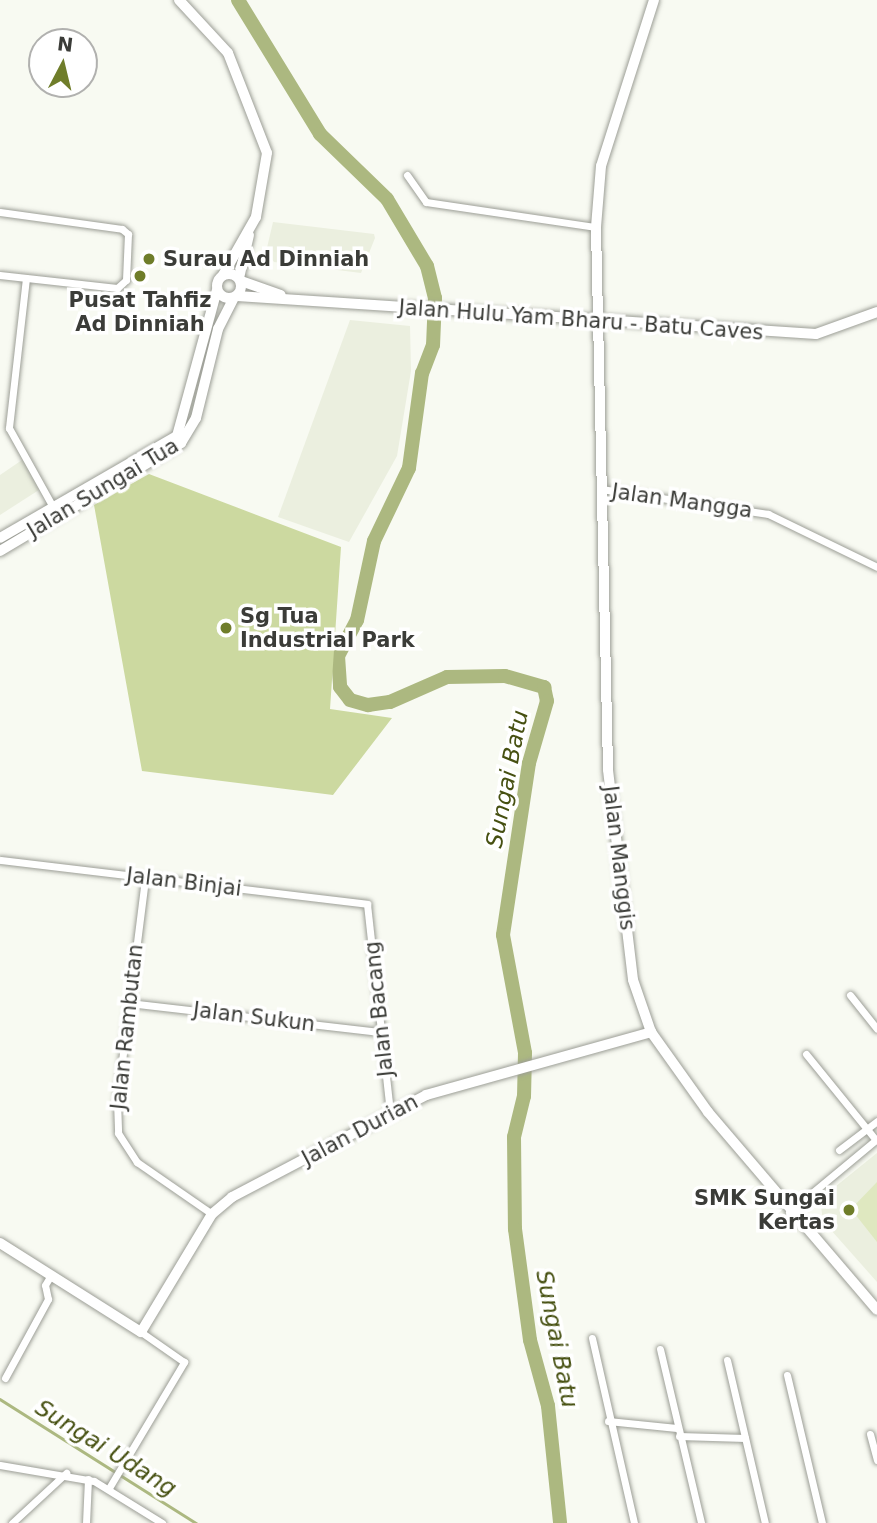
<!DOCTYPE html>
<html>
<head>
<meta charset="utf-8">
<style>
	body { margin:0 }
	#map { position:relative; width:877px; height:1523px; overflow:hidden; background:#f8faf2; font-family:"DejaVu Sans",sans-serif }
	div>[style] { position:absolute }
	.built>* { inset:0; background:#ebefdf }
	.green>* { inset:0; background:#dfe8c0 }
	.stream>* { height:2.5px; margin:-1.25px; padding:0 1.25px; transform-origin:1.25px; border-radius:1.25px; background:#acb880 }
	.river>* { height:14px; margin:-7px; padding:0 7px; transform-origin:7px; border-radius:7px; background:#acb880 }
	.building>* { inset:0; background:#ccd9a0 }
	.roads { filter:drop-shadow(0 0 2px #9c9e96) drop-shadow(0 0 2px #9c9e96) }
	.minor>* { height:7px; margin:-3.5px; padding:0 3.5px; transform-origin:3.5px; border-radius:3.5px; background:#fff }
	.tertiary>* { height:10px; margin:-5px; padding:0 5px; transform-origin:5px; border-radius:5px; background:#fff }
	.secondary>* { height:10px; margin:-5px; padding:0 5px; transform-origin:5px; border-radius:5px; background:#fff }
	.secondary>.ring { margin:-5px; padding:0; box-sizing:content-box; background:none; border:10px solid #fff; border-radius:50% }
	.dots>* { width:19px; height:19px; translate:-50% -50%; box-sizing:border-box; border:4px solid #fff; border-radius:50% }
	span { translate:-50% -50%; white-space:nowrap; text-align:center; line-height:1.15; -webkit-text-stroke:7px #fff; paint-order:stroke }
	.poi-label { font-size:21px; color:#3b3c38; font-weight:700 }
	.left { translate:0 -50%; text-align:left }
	.right { translate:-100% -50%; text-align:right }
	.street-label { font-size:21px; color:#3b3c38 }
	.water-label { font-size:23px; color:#465011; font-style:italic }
	.north { position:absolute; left:28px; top:28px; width:70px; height:70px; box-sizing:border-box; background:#fff; border:2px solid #b1b1af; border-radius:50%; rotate:7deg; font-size:19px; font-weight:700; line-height:28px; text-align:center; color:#3b3c38 }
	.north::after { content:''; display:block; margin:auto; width:24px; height:32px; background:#6f7d2a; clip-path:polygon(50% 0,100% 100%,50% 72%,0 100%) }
</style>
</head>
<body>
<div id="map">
	<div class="built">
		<i style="clip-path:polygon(273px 222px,374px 234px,375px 238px,361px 273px,274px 262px,266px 252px)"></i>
		<i style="clip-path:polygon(350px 320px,410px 326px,411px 371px,397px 456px,349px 542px,278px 517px)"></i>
		<i style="clip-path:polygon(25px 458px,42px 488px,0 515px,0 475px)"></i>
		<i style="clip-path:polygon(877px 1153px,877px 1282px,823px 1221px,820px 1199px)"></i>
	</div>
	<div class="green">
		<i style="clip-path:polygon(877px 1182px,877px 1242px,851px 1209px)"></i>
	</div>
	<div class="stream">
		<i style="left:0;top:1399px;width:232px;rotate:32.3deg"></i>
	</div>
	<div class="river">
		<i style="left:238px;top:0;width:157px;rotate:58.5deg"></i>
		<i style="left:320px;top:134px;width:93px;rotate:44.1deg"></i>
		<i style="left:387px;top:199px;width:78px;rotate:59.2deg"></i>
		<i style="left:427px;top:266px;width:33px;rotate:76deg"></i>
		<i style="left:435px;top:298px;width:47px;rotate:92.4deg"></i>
		<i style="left:433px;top:345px;width:30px;rotate:111deg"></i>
		<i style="left:422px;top:373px;width:96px;rotate:97.8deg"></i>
		<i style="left:409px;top:468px;width:81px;rotate:115.6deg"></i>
		<i style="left:374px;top:541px;width:81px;rotate:102.1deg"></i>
		<i style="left:357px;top:620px;width:41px;rotate:117.8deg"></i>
		<i style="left:338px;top:656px;width:31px;rotate:86deg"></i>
		<i style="left:340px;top:687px;width:16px;rotate:52deg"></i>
		<i style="left:350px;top:700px;width:19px;rotate:16deg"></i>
		<i style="left:368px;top:705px;width:22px;rotate:-8deg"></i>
		<i style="left:390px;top:702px;width:62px;rotate:-23.7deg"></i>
		<i style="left:447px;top:677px;width:58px;rotate:-1deg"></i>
		<i style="left:505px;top:676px;width:41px;rotate:15.8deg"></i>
		<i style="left:544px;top:687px;width:14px;rotate:78deg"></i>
		<i style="left:547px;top:701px;width:65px;rotate:106.2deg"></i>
		<i style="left:529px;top:763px;width:174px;rotate:98.6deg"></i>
		<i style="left:503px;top:935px;width:120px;rotate:79.4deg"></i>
		<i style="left:525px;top:1053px;width:43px;rotate:91.3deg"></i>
		<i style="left:524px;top:1096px;width:42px;rotate:103.7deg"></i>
		<i style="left:514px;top:1137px;width:92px;rotate:89.4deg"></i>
		<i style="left:515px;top:1229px;width:112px;rotate:82.3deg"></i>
		<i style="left:530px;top:1340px;width:68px;rotate:74.7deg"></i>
		<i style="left:548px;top:1406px;width:118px;rotate:84.1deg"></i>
	</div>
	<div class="building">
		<i style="clip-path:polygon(149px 474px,341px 547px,330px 709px,392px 718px,333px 795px,142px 771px,94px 505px)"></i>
	</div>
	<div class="roads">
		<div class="minor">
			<i style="left:407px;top:175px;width:33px;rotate:55deg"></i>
			<i style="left:426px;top:202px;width:172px;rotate:8.4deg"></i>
			<i style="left:0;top:212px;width:123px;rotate:7.9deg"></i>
			<i style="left:122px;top:229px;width:8px;rotate:40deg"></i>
			<i style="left:128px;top:234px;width:46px;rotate:92.5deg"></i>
			<i style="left:126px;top:280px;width:12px;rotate:138deg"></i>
			<i style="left:117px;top:288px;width:118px;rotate:-173.7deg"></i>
			<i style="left:26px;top:278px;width:151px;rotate:96.5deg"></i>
			<i style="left:9px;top:428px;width:93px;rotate:60.9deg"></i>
			<i style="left:601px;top:489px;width:169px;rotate:8.5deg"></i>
			<i style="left:768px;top:514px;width:121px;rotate:25.9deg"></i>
			<i style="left:0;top:860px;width:370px;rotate:6.8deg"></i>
			<i style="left:367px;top:904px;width:211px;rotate:83.7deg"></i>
			<i style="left:145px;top:879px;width:223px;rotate:97.2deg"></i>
			<i style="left:117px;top:1100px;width:33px;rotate:88deg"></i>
			<i style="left:118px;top:1133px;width:35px;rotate:57deg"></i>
			<i style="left:137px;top:1162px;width:91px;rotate:34.7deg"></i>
			<i style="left:850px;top:995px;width:43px;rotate:51.5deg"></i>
			<i style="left:128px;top:1003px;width:254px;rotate:6.6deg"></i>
			<i style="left:806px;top:1054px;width:111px;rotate:50.9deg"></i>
			<i style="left:839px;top:1150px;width:48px;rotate:-37.3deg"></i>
			<i style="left:789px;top:1212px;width:114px;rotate:-39.7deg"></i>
			<i style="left:592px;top:1338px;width:190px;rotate:77.2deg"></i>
			<i style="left:660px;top:1349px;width:179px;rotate:76.7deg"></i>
			<i style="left:727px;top:1360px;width:167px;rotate:76.9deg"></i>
			<i style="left:787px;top:1375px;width:152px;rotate:76.7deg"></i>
			<i style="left:5px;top:1378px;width:90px;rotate:-61.4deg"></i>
			<i style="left:48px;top:1299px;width:14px;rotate:-102deg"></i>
			<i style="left:45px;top:1285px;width:12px;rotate:-59deg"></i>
			<i style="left:608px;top:1421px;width:69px;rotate:5.8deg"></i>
			<i style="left:870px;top:1434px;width:27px;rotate:75deg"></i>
			<i style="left:679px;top:1436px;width:66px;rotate:1.7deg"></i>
			<i style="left:0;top:1465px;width:95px;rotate:9.7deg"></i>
			<i style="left:94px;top:1481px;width:80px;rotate:31.7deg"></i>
			<i style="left:109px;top:1488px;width:147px;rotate:-59.2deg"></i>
			<i style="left:184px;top:1362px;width:52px;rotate:-145.1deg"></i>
			<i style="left:12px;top:1523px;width:74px;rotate:-42.8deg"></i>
			<i style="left:86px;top:1523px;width:44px;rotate:-87.4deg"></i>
		</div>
		<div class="tertiary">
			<i style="left:179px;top:0;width:72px;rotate:47.2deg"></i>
			<i style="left:228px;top:53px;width:107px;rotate:68.7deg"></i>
			<i style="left:267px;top:153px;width:65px;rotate:99.8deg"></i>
			<i style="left:256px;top:217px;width:67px;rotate:119.6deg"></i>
			<i style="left:654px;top:0;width:174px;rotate:107.7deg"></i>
			<i style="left:601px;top:166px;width:61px;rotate:94.7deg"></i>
			<i style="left:596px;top:227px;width:543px;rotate:88.73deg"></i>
			<i style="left:608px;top:770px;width:211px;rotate:83.2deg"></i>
			<i style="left:633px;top:980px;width:55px;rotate:70.9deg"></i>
			<i style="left:651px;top:1032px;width:98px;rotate:54.5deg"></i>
			<i style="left:708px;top:1112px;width:260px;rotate:49.5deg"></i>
			<i style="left:239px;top:278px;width:44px;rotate:-76.9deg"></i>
			<i style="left:0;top:1243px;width:167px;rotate:32.3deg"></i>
			<i style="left:141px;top:1332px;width:138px;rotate:-59deg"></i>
			<i style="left:212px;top:1214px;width:26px;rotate:-40deg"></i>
			<i style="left:232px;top:1197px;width:219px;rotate:-27.7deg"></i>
			<i style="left:426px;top:1095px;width:234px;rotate:-15.6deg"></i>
		</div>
		<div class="secondary">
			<i class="ring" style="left:217px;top:274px;width:14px;height:14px"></i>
			<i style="left:241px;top:281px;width:42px;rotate:19.3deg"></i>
			<i style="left:237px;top:296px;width:580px;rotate:3.75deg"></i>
			<i style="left:816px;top:334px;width:65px;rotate:-19.8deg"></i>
			<i style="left:0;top:538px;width:204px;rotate:-30deg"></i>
			<i style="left:177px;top:436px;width:151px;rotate:-74.7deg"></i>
			<i style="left:0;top:551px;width:211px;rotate:-30.8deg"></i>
			<i style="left:181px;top:443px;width:29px;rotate:-59deg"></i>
			<i style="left:196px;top:418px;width:92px;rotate:-76.1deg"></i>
			<i style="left:218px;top:329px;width:35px;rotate:-63deg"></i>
		</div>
	</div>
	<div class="dots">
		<i style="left:149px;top:259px;background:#6f7d2a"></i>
		<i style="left:140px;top:276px;background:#6f7d2a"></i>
		<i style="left:226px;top:628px;background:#6f7d2a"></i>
		<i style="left:849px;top:1210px;background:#6f7d2a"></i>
	</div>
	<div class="poi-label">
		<span class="left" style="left:163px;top:259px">Surau Ad Dinniah</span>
		<span style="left:140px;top:312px">Pusat Tahfiz<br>Ad Dinniah</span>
		<span class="left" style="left:240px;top:628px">Sg Tua<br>Industrial Park</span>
		<span class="right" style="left:835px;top:1210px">SMK Sungai<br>Kertas</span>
	</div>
	<div class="street-label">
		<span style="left:581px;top:320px;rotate:4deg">Jalan Hulu Yam Bharu - Batu Caves</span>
		<span style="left:103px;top:488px;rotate:-31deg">Jalan Sungai Tua</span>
		<span style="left:682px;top:501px;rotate:8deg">Jalan Mangga</span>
		<span style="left:619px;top:858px;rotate:83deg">Jalan Manggis</span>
		<span style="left:184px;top:882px;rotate:7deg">Jalan Binjai</span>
		<span style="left:379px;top:1009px;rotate:-96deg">Jalan Bacang</span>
		<span style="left:254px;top:1017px;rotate:7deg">Jalan Sukun</span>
		<span style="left:127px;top:1027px;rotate:-84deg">Jalan Rambutan</span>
		<span style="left:360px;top:1130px;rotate:-28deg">Jalan Durian</span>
	</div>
	<div class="water-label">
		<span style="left:507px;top:779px;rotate:-79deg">Sungai Batu</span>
		<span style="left:557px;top:1339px;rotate:79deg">Sungai Batu</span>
		<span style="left:106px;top:1448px;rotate:32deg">Sungai Udang</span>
	</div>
	<div class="north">N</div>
</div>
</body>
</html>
